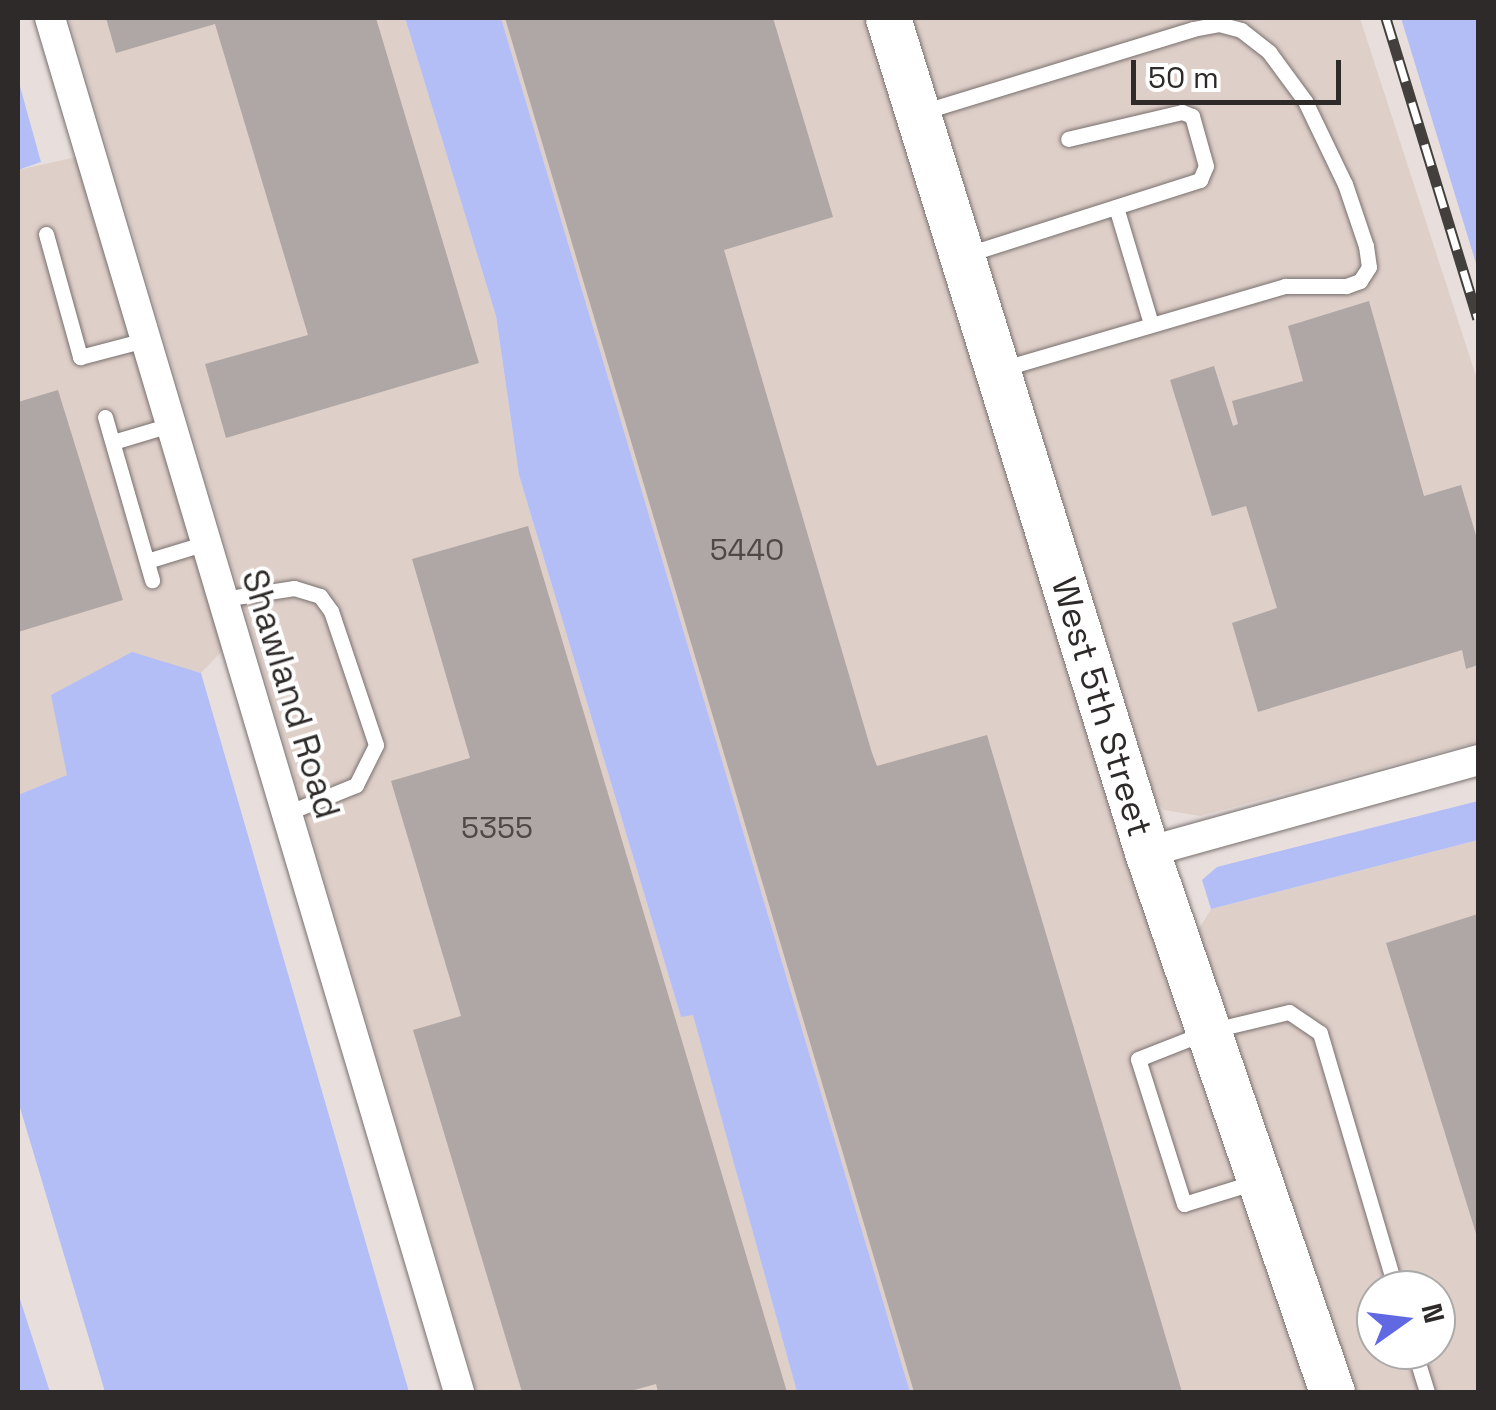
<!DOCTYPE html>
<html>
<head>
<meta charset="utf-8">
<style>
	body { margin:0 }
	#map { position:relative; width:1496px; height:1410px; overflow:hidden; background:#e8dfdd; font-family:"Space Grotesk",sans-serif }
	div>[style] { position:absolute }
	.built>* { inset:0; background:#dfcfc9 }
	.green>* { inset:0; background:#b3bef7 }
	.building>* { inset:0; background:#afa7a5 }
	.roads { filter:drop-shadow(0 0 2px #78706e) drop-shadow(0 0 2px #78706e) }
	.lane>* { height:15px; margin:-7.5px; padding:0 7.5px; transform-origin:7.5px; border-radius:7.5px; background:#fff }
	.street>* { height:30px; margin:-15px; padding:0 15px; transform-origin:15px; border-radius:15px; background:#fff }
	.secondary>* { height:45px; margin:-22.5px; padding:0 22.5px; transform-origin:22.5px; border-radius:22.5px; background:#fff }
	.rail>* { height:11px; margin-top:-5.5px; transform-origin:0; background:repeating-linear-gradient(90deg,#fff 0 22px,#423f3d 0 44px); box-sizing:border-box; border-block:2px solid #423f3d }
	span { translate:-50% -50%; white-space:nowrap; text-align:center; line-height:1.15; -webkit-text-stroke:8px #fff; paint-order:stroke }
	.number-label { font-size:30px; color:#4e4948 }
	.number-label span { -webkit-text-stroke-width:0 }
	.street-label { font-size:35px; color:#2d2a29 }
	.frame { position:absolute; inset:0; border:20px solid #2d2a29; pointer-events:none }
	.north { position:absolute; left:1356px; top:1270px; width:100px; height:100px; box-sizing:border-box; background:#fff; border:2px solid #abaaa9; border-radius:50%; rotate:76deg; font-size:28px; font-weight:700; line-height:40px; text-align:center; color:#2d2a29 }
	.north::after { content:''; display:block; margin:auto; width:35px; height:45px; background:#6069e1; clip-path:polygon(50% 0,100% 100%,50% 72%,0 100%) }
	.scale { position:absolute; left:1131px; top:60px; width:210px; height:45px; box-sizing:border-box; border:5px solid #2d2a29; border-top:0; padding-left:12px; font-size:30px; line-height:35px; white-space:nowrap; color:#2d2a29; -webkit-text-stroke:8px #fff; paint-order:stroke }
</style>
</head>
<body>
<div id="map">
	<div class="built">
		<i style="clip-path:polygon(69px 18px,405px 18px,496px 316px,519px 475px,681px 1017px,693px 1014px,797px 1392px,477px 1392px)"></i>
		<i style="clip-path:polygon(501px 18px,881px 18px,1323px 1392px,910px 1392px)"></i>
		<i style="clip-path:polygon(908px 18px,1360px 18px,1478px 382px,1478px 742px,1200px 816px,1164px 810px,1152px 798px)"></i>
		<i style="clip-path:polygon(76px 157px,225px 648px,201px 673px,132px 653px,67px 775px,18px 795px,18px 170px)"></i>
		<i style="clip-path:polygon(evenodd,1478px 840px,1478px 1392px,1353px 1392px,1196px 934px,1211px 909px,1478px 840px,1376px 1290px,1436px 1290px,1436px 1350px,1376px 1350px,1376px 1290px)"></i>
	</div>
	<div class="green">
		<i style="clip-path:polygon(405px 18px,501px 18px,910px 1392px,797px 1392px,693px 1015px,681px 1017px,519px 475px,496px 316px)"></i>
		<i style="clip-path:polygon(1401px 18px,1478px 18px,1478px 270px)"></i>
		<i style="clip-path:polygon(18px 79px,41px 162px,18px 170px)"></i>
		<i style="clip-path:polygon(132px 652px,201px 673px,409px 1392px,105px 1392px,18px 1101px,18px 795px,67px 775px,51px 695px)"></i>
		<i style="clip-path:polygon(1478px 801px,1478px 840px,1211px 909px,1202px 880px,1217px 867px)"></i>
		<i style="clip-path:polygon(18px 1293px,50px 1392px,18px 1392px)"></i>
	</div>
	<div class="building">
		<i style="clip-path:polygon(106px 18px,376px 18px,479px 363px,226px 438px,205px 364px,308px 335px,215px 24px,116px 53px)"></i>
		<i style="clip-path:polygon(505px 18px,773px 18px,833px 217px,724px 250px,872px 753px,877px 766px,987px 735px,1182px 1392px,914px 1392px)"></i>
		<i style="clip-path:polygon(1369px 301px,1424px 496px,1461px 485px,1478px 542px,1478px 665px,1466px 669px,1462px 650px,1258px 712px,1232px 623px,1277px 608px,1246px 506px,1212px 516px,1170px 380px,1214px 366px,1233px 426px,1238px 424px,1232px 401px,1303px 381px,1288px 326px)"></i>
		<i style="clip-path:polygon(58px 390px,123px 600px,18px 632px,18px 402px)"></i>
		<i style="clip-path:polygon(528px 526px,787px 1392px,658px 1392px,656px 1384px,627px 1392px,522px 1392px,413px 1030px,461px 1016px,391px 781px,470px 758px,412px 559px)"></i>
		<i style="clip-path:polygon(1478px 914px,1478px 1240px,1386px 943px)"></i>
	</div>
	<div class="roads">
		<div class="lane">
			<i style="left:922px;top:112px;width:283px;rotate:-17deg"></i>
			<i style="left:1193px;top:29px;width:26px;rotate:-11deg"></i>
			<i style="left:1219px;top:24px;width:23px;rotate:15deg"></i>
			<i style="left:1241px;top:30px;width:36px;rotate:38deg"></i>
			<i style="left:1269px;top:52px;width:61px;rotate:53.7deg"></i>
			<i style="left:1305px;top:101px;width:92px;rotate:64.3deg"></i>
			<i style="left:1345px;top:184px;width:65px;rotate:71.3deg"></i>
			<i style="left:1366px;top:246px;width:21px;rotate:82deg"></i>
			<i style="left:1369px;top:267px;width:17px;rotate:123deg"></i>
			<i style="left:1360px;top:281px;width:15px;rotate:160deg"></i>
			<i style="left:1346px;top:286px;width:61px;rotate:180deg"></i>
			<i style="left:1285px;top:286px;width:296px;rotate:163.7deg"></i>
			<i style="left:1116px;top:207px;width:122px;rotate:73.3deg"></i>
			<i style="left:46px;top:234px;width:128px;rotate:74.5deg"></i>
			<i style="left:80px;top:357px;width:67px;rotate:-14.7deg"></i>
			<i style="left:965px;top:255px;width:247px;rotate:-17.7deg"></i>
			<i style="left:1200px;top:180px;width:15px;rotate:-67deg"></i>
			<i style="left:1206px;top:166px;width:52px;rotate:-105.6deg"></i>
			<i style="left:1192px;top:116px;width:11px;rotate:-158deg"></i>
			<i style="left:1182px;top:112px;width:117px;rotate:166.7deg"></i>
			<i style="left:105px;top:417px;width:170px;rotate:73.9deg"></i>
			<i style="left:113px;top:442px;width:59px;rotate:-16.6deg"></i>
			<i style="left:147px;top:561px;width:62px;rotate:-17deg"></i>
			<i style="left:223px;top:599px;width:72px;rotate:-8.8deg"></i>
			<i style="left:294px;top:588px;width:27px;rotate:17deg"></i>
			<i style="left:320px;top:596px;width:19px;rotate:54deg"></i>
			<i style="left:331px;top:611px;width:141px;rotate:71.4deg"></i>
			<i style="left:376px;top:745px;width:45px;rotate:116.6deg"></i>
			<i style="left:356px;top:785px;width:74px;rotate:157.9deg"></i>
			<i style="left:1255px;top:1182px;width:74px;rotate:162.8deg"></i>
			<i style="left:1184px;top:1204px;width:152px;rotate:-107.6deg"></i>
			<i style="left:1138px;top:1059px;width:76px;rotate:-21.5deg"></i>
			<i style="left:1209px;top:1031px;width:82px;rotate:-13.4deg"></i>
			<i style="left:1289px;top:1012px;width:37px;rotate:34deg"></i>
			<i style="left:1320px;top:1033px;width:268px;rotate:73.5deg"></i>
			<i style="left:1414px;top:1350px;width:44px;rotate:72.8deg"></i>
		</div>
		<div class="street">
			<i style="left:50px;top:18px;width:1434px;rotate:73.42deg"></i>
			<i style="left:1147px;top:852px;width:344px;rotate:-15.5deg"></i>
		</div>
		<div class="secondary">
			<i style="left:888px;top:18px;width:873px;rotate:72.75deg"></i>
			<i style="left:1147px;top:852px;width:571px;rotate:71.09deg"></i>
		</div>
	</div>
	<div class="rail">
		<i style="left:1386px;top:18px;width:314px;rotate:73deg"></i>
	</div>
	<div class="number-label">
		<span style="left:747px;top:550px">5440</span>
		<span style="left:497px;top:828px">5355</span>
	</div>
	<div class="street-label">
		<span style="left:291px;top:694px;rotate:73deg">Shawland Road</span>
		<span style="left:1102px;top:707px;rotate:73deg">West 5th Street</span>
	</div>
	<div class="frame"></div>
	<div class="north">N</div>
	<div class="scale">50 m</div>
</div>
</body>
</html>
